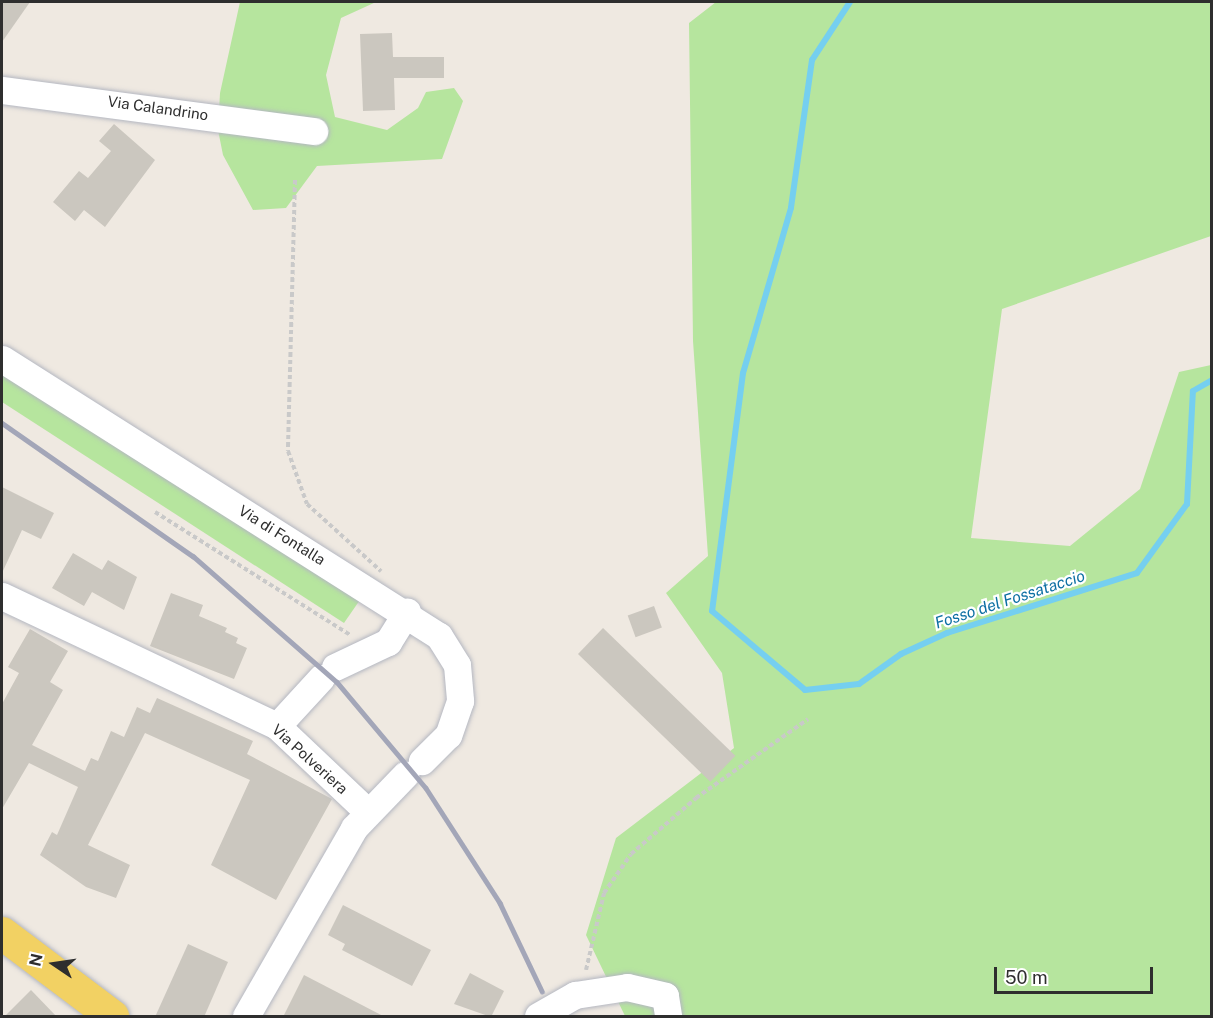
<!DOCTYPE html>
<html>
<head>
<meta charset="utf-8">
<style>
	body { margin:0 }
	#map { position:relative; width:1213px; height:1018px; overflow:hidden; background:#efe9e1; font-family:"Public Sans",sans-serif }
	div>[style] { position:absolute }
	.green>* { inset:0; background:#b6e59e }
	.stream>* { height:6px; margin:-3px; padding:0 3px; transform-origin:3px; border-radius:3px; background:#75cff0 }
	.building>* { inset:0; background:#cbc7bf; transform-origin:0 0 }
	.path>* { height:4px; margin-top:-2px; transform-origin:0; background:repeating-linear-gradient(90deg,#c9c9c9 0 4.5px,transparent 0 7.5px) }
	.roads { filter:drop-shadow(0 0 2px #b4b7c1) drop-shadow(0 0 2px #b4b7c1) }
	.minor>* { height:27px; margin:-13.5px; padding:0 13.5px; transform-origin:13.5px; border-radius:13.5px; background:#fff }
	.major>* { height:33px; margin:-16.5px; padding:0 16.5px; transform-origin:16.5px; border-radius:16.5px; background:#f2d163 }
	.rail>* { height:4.5px; margin:-2.25px; padding:0 2.25px; transform-origin:2.25px; border-radius:2.25px; background:#a3a6b8 }
	span { translate:-50% -50%; white-space:nowrap; text-align:center; line-height:1.15; -webkit-text-stroke:4.5px #fff; paint-order:stroke }
	.street-label { font-size:15px; color:#2e2e2e }
	.water-label { font-size:16px; color:#0d6fa3; font-style:italic }
	.frame { position:absolute; inset:0; border:3px solid #2e2e2e; pointer-events:none }
	.north { position:absolute; left:24px; top:934px; width:60px; height:60px; -webkit-text-stroke:4px #fff; paint-order:stroke; rotate:283deg; font-size:16px; font-weight:700; line-height:24px; text-align:center; color:#2e2e2e }
	.north::after { content:''; display:block; margin:auto; width:21px; height:27px; background:#2e2e2e; clip-path:polygon(50% 0,100% 100%,50% 72%,0 100%) }
	.scale { position:absolute; left:994px; top:967px; width:159px; height:27px; box-sizing:border-box; border:3px solid #2e2e2e; border-top:0; padding-left:8px; font-size:18px; line-height:21px; white-space:nowrap; color:#2e2e2e; -webkit-text-stroke:4px #fff; paint-order:stroke }
</style>
</head>
<body>
<div id="map">
	<div class="green">
		<i style="clip-path:polygon(240px 2px,376px 2px,341px 18px,326px 75px,335px 117px,387px 130px,418px 108px,426px 92px,454px 88px,463px 101px,442px 159px,317px 166px,286px 208px,253px 210px,223px 155px,218px 130px,220px 93px)"></i>
		<i style="clip-path:polygon(716px 2px,1211px 2px,1211px 236px,1002px 309px,971px 538px,1070px 546px,1140px 489px,1179px 372px,1211px 365px,1211px 1016px,625px 1016px,586px 935px,616px 838px,734px 748px,722px 673px,666px 593px,708px 556px,693px 341px,689px 23px)"></i>
		<i style="clip-path:polygon(2px 371px,362px 597px,344px 623px,2px 402px)"></i>
	</div>
	<div class="stream">
		<i style="left:850px;top:2px;width:69px;rotate:123.2deg"></i>
		<i style="left:812px;top:60px;width:149px;rotate:98.1deg"></i>
		<i style="left:791px;top:208px;width:172px;rotate:106.2deg"></i>
		<i style="left:743px;top:373px;width:240px;rotate:97.4deg"></i>
		<i style="left:712px;top:611px;width:122px;rotate:40.3deg"></i>
		<i style="left:805px;top:690px;width:54px;rotate:-6.3deg"></i>
		<i style="left:859px;top:684px;width:52px;rotate:-35.5deg"></i>
		<i style="left:901px;top:654px;width:51px;rotate:-24.5deg"></i>
		<i style="left:947px;top:633px;width:199px;rotate:-17.5deg"></i>
		<i style="left:1137px;top:573px;width:85px;rotate:-54.1deg"></i>
		<i style="left:1187px;top:504px;width:113px;rotate:-87deg"></i>
		<i style="left:1193px;top:391px;width:22px;rotate:-30deg"></i>
	</div>
	<div class="building">
		<i style="clip-path:polygon(2px 2px,30px 2px,2px 42px)"></i>
		<i style="clip-path:polygon(392px 33px,393px 57px,444px 57px,444px 78px,394px 78px,395px 110px,363px 111px,360px 34px)"></i>
		<i style="clip-path:polygon(114px 124px,155px 160px,105px 227px,84px 210px,75px 221px,53px 202px,79px 171px,88px 178px,111px 151px,99px 141px)"></i>
		<i style="clip-path:polygon(2px 487px,54px 513px,41px 539px,22px 530px,2px 573px)"></i>
		<i style="clip-path:polygon(73px 553px,102px 570px,108px 560px,137px 577px,124px 610px,92px 592px,84px 606px,52px 588px)"></i>
		<i style="clip-path:polygon(171px 593px,203px 605px,199px 616px,227px 628px,225px 632px,238px 638px,236px 643px,247px 648px,234px 679px,150px 646px)"></i>
		<i style="left:654px;top:606px;width:23px;height:28px;rotate:70deg"></i>
		<i style="left:603px;top:628px;width:184px;height:36px;rotate:44deg"></i>
		<i style="clip-path:polygon(30px 629px,68px 651px,50px 682px,63px 690px,32px 745px,85px 771px,91px 758px,98px 761px,111px 731px,124px 737px,137px 707px,150px 713px,157px 698px,253px 741px,247px 754px,332px 799px,276px 900px,211px 865px,250px 780px,145px 733px,88px 845px,130px 865px,116px 898px,86px 887px,40px 855px,52px 832px,57px 835px,78px 787px,29px 763px,2px 809px,2px 704px,19px 673px,8px 667px)"></i>
		<i style="clip-path:polygon(343px 905px,431px 950px,412px 986px,342px 950px,345px 944px,328px 935px)"></i>
		<i style="clip-path:polygon(188px 944px,228px 962px,204px 1017px,155px 1017px)"></i>
		<i style="clip-path:polygon(470px 973px,504px 991px,491px 1017px,454px 1004px)"></i>
		<i style="clip-path:polygon(304px 975px,385px 1017px,283px 1017px)"></i>
		<i style="clip-path:polygon(31px 990px,57px 1017px,4px 1017px)"></i>
	</div>
	<div class="path">
		<i style="left:295px;top:180px;width:271px;rotate:91.5deg"></i>
		<i style="left:288px;top:451px;width:56px;rotate:70.3deg"></i>
		<i style="left:307px;top:504px;width:100px;rotate:42.2deg"></i>
		<i style="left:155px;top:512px;width:231px;rotate:32.2deg"></i>
		<i style="left:586px;top:970px;width:79px;rotate:-76.8deg"></i>
		<i style="left:604px;top:893px;width:47px;rotate:-55.3deg"></i>
		<i style="left:631px;top:854px;width:86px;rotate:-40.7deg"></i>
		<i style="left:696px;top:798px;width:137px;rotate:-35.2deg"></i>
	</div>
	<div class="roads">
		<div class="minor">
			<i style="left:2px;top:90px;width:315px;rotate:7.5deg"></i>
			<i style="left:2px;top:359px;width:517px;rotate:32.37deg"></i>
			<i style="left:439px;top:636px;width:34px;rotate:58deg"></i>
			<i style="left:457px;top:665px;width:36px;rotate:85deg"></i>
			<i style="left:460px;top:701px;width:36px;rotate:109deg"></i>
			<i style="left:448px;top:735px;width:37px;rotate:135deg"></i>
			<i style="left:2px;top:596px;width:304px;rotate:25.3deg"></i>
			<i style="left:277px;top:726px;width:124px;rotate:43.4deg"></i>
			<i style="left:335px;top:667px;width:59px;rotate:-25.3deg"></i>
			<i style="left:388px;top:642px;width:36px;rotate:-58deg"></i>
			<i style="left:277px;top:726px;width:65px;rotate:-47.5deg"></i>
			<i style="left:246px;top:1016px;width:217px;rotate:-60.1deg"></i>
			<i style="left:354px;top:828px;width:74px;rotate:-46.1deg"></i>
			<i style="left:538px;top:1016px;width:43px;rotate:-29.6deg"></i>
			<i style="left:575px;top:995px;width:53px;rotate:-8.7deg"></i>
			<i style="left:627px;top:987px;width:39px;rotate:13deg"></i>
			<i style="left:665px;top:996px;width:20px;rotate:81deg"></i>
		</div>
		<div class="major">
			<i style="left:2px;top:933px;width:138px;rotate:37deg"></i>
		</div>
	</div>
	<div class="rail">
		<i style="left:2px;top:423px;width:233px;rotate:34.9deg"></i>
		<i style="left:193px;top:556px;width:191px;rotate:41.2deg"></i>
		<i style="left:337px;top:682px;width:138px;rotate:50deg"></i>
		<i style="left:426px;top:788px;width:137px;rotate:57.2deg"></i>
		<i style="left:500px;top:903px;width:98px;rotate:64.5deg"></i>
	</div>
	<div class="street-label">
		<span style="left:158px;top:108px;rotate:8deg">Via Calandrino</span>
		<span style="left:282px;top:535px;rotate:32deg">Via di Fontalla</span>
		<span style="left:310px;top:759px;rotate:42deg">Via Polveriera</span>
	</div>
	<div class="water-label">
		<span style="left:1010px;top:600px;rotate:-18deg">Fosso del Fossataccio</span>
	</div>
	<div class="frame"></div>
	<div class="north">N</div>
	<div class="scale">50 m</div>
</div>
</body>
</html>
